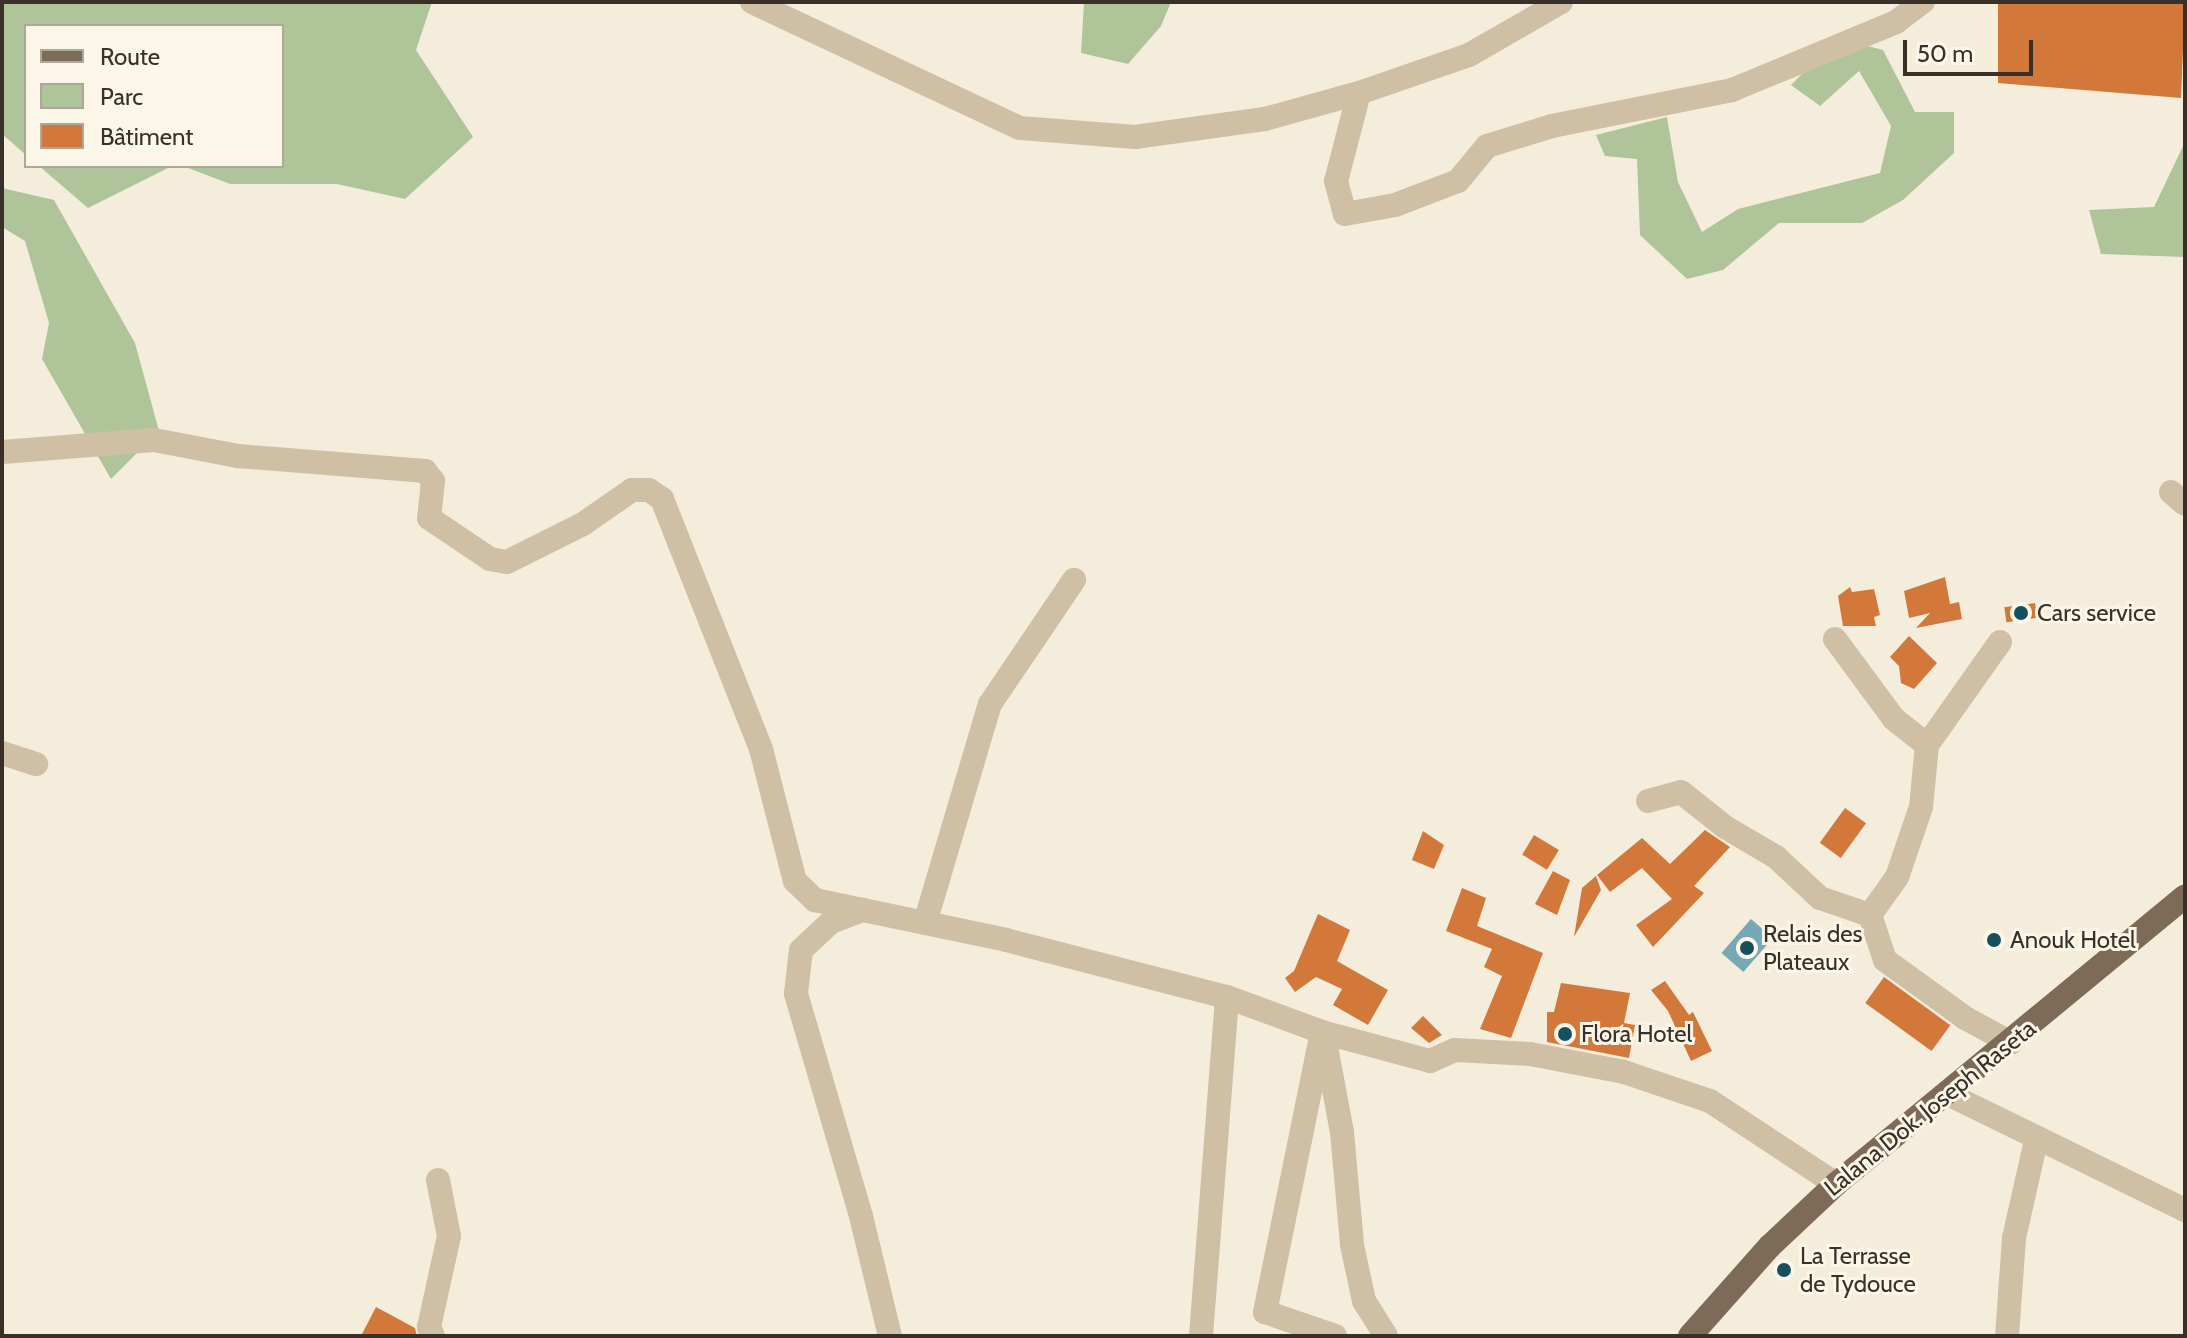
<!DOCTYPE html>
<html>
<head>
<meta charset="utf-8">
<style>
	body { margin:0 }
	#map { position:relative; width:2187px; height:1338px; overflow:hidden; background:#f5eddb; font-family:Cabin,sans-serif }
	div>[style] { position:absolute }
	.green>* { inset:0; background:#afc599 }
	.water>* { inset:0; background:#77a8b5; transform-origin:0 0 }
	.building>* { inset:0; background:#d3783b; transform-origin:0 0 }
	.minor>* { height:24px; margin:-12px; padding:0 12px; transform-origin:12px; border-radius:12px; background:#cebfa5 }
	.major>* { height:24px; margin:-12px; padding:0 12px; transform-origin:12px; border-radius:12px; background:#7d6a57 }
	.dots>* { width:22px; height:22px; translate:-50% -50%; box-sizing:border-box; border:4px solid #fbf6e8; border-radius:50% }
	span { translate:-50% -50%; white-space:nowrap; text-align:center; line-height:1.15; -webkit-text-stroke:6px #fbf6e8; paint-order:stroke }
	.poi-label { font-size:24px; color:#393027 }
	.left { translate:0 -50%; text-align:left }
	.street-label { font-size:24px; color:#393027 }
	.frame { position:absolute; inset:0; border:4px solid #393027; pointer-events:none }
	.legend { position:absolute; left:24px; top:24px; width:260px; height:144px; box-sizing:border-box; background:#fbf6e8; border:2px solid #ada79b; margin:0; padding:10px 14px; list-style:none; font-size:24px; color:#393027 }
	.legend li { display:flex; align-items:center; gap:16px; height:40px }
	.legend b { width:40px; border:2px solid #ada79b }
	.scale { position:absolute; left:1903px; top:40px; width:130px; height:36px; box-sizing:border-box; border:4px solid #393027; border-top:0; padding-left:10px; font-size:24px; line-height:28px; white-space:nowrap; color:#393027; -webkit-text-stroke:6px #fbf6e8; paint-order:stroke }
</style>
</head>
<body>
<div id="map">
	<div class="green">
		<i style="clip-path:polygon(2px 2px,432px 2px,416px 50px,473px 137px,405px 199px,337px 184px,230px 184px,183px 166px,282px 166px,282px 26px,26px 26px,26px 155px,2px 134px)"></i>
		<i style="clip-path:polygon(1084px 2px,1171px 2px,1161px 26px,1128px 64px,1081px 53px)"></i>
		<i style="clip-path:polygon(1838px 38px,1883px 50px,1915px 112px,1954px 112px,1954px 153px,1903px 200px,1862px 223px,1779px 223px,1723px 270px,1687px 279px,1640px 235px,1637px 159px,1605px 156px,1596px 135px,1667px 117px,1678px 182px,1702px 232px,1738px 209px,1880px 173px,1891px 126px,1859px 71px,1820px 106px,1791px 85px)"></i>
		<i style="clip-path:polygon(2185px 142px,2185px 257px,2101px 254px,2089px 210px,2154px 207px)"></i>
		<i style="clip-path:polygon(39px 166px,172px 166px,88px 208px)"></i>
		<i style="clip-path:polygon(2px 188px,54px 200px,135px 343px,159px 431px,111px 479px,42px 359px,49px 323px,25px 241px,2px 227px)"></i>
	</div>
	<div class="water">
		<i style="left:1751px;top:919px;width:29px;height:45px;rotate:41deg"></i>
	</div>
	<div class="building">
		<i style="clip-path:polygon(1998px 2px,2185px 2px,2181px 98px,1998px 83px)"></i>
		<i style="clip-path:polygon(1945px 577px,1950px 604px,1959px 602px,1962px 619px,1916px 628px,1930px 613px,1909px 618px,1904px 591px)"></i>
		<i style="clip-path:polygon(1850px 587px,1852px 592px,1874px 589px,1880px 615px,1874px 617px,1876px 626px,1843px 626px,1838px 596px)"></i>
		<i style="left:2035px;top:603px;width:15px;height:31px;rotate:82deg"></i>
		<i style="clip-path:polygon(1909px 636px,1937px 663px,1914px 689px,1901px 683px,1899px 666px,1890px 657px)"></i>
		<i style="left:1845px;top:808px;width:26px;height:43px;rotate:36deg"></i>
		<i style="clip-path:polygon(1705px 830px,1730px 847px,1694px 886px,1704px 893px,1653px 947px,1636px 925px,1672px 899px,1642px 868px,1610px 892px,1597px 875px,1642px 838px,1670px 864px)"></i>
		<i style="clip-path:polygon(1423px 831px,1444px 845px,1434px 869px,1412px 860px)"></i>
		<i style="left:1534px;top:835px;width:29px;height:23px;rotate:31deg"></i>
		<i style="clip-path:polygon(1553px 871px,1570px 880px,1557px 915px,1535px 904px)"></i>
		<i style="clip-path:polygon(1596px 876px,1601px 890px,1574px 937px,1582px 888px)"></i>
		<i style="clip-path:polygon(1462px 888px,1486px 898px,1477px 926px,1543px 953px,1511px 1038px,1480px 1029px,1502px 976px,1484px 967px,1492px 949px,1446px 931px)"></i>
		<i style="clip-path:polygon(1318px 914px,1350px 930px,1337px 961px,1388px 990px,1368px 1025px,1333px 1005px,1342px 989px,1316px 977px,1295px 992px,1285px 978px,1294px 971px)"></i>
		<i style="left:1884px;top:977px;width:82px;height:32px;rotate:36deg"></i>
		<i style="clip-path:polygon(1665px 981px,1689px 1015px,1693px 1012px,1712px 1051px,1691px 1061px,1668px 1011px,1651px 990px)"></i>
		<i style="clip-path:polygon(1561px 983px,1630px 993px,1624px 1023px,1635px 1025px,1629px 1058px,1547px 1042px,1547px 1012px,1554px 1012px)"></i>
		<i style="clip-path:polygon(1423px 1016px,1442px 1035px,1429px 1043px,1411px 1028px)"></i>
		<i style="clip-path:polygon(376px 1307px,415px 1328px,417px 1336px,361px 1336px)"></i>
	</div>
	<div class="minor">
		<i style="left:752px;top:2px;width:296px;rotate:25.2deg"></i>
		<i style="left:1020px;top:128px;width:115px;rotate:4.5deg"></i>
		<i style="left:1135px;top:137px;width:131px;rotate:-7.9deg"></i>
		<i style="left:1265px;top:119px;width:98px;rotate:-15.5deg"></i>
		<i style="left:1359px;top:93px;width:116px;rotate:-19.1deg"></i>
		<i style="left:1469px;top:55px;width:106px;rotate:-29.9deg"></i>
		<i style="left:1359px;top:93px;width:91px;rotate:104.6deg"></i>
		<i style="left:1336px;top:181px;width:34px;rotate:75deg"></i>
		<i style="left:1345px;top:214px;width:51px;rotate:-10.2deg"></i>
		<i style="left:1395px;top:205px;width:67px;rotate:-20.9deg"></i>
		<i style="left:1458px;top:181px;width:45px;rotate:-50.4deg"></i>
		<i style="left:1487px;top:146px;width:68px;rotate:-17.1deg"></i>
		<i style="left:1552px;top:126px;width:184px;rotate:-11.3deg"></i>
		<i style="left:1732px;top:90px;width:178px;rotate:-22.5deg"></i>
		<i style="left:1896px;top:22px;width:34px;rotate:-37deg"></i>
		<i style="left:2px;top:452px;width:152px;rotate:-4.5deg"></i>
		<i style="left:154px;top:440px;width:86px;rotate:10.8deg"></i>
		<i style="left:238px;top:456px;width:188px;rotate:4.6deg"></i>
		<i style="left:425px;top:471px;width:13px;rotate:51deg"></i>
		<i style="left:433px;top:481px;width:37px;rotate:96deg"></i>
		<i style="left:429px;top:518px;width:73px;rotate:33.9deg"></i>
		<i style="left:490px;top:559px;width:17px;rotate:10deg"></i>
		<i style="left:507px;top:562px;width:85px;rotate:-26.6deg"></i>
		<i style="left:583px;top:524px;width:60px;rotate:-34.8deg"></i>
		<i style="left:632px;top:490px;width:17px"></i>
		<i style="left:649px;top:490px;width:16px;rotate:35deg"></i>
		<i style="left:662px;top:499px;width:269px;rotate:68.4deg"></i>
		<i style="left:761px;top:749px;width:136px;rotate:75.6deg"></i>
		<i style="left:795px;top:881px;width:28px;rotate:44deg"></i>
		<i style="left:815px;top:900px;width:49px;rotate:11.8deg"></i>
		<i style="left:2171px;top:492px;width:18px;rotate:41deg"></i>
		<i style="left:1835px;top:639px;width:99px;rotate:53.6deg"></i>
		<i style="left:1894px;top:719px;width:42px;rotate:38.2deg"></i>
		<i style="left:2000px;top:642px;width:126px;rotate:125.3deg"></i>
		<i style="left:1927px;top:745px;width:62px;rotate:95.5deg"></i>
		<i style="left:1921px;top:807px;width:74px;rotate:108.9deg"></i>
		<i style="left:1897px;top:877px;width:47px;rotate:125.4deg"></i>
		<i style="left:1870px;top:915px;width:47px;rotate:71.6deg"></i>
		<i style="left:1885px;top:960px;width:99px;rotate:35.9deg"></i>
		<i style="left:1965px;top:1018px;width:52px;rotate:28.5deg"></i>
		<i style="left:2px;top:753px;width:36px;rotate:18deg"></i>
		<i style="left:1648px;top:801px;width:34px;rotate:-15deg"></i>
		<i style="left:1681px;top:792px;width:56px;rotate:38.5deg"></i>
		<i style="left:1725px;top:827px;width:59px;rotate:30.5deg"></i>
		<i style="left:1776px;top:857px;width:60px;rotate:43deg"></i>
		<i style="left:1820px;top:898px;width:53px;rotate:18.8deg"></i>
		<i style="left:925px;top:923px;width:228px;rotate:-73.5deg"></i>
		<i style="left:990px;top:704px;width:150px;rotate:-55.9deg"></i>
		<i style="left:1322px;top:1032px;width:286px;rotate:101.5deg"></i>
		<i style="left:1265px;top:1312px;width:74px;rotate:18.9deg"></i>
		<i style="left:1324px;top:1036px;width:98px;rotate:79.4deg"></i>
		<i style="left:1342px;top:1132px;width:113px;rotate:84.9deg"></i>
		<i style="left:1352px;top:1245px;width:57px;rotate:77.9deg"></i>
		<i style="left:1364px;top:1301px;width:41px;rotate:57.8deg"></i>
		<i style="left:1950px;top:1095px;width:262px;rotate:26.1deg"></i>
		<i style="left:433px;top:1336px;width:10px;rotate:-114deg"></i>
		<i style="left:429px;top:1327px;width:93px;rotate:-77.6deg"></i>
		<i style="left:449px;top:1236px;width:57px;rotate:-101.1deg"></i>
		<i style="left:890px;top:1336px;width:123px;rotate:-103.6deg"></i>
		<i style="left:861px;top:1216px;width:232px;rotate:-106.3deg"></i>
		<i style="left:796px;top:993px;width:43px;rotate:-83.4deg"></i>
		<i style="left:801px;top:950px;width:41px;rotate:-43deg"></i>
		<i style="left:831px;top:922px;width:34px;rotate:-21deg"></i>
		<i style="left:863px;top:910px;width:146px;rotate:11.8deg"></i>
		<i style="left:1006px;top:940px;width:228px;rotate:14.5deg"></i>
		<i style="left:1227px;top:997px;width:101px;rotate:20.2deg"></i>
		<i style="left:1322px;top:1032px;width:112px;rotate:15deg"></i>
		<i style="left:1430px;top:1061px;width:27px;rotate:-24deg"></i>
		<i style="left:1455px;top:1050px;width:75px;rotate:3.1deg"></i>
		<i style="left:1530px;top:1054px;width:96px;rotate:10.8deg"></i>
		<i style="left:1624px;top:1072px;width:91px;rotate:18.6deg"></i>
		<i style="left:1710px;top:1101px;width:151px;rotate:33.4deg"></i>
		<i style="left:1201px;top:1336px;width:340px;rotate:-85.6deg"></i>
		<i style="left:2007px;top:1336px;width:98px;rotate:-85.9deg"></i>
		<i style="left:2014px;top:1238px;width:100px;rotate:-77.3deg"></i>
	</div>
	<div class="major">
		<i style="left:1690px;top:1336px;width:120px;rotate:-48.4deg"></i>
		<i style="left:1770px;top:1246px;width:91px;rotate:-43.2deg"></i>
		<i style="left:1836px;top:1184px;width:452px;rotate:-39.5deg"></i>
	</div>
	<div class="dots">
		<i style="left:2021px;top:613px;background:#184f5f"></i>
		<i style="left:1994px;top:940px;background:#184f5f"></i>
		<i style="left:1747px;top:948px;background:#184f5f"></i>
		<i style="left:1565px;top:1034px;background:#184f5f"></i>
		<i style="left:1784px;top:1270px;background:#184f5f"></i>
	</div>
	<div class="poi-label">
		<span class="left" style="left:2037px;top:613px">Cars service</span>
		<span class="left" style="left:1763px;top:948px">Relais des<br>Plateaux</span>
		<span class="left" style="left:2010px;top:940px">Anouk Hotel</span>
		<span class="left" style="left:1581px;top:1034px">Flora Hotel</span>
		<span class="left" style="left:1800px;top:1270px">La Terrasse<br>de Tydouce</span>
	</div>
	<div class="street-label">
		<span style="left:1930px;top:1108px;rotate:-39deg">Lalana Dok. Joseph Raseta</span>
	</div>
	<div class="frame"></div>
	<ul class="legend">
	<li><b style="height:10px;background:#7d6a57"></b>Route</li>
	<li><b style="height:22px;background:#afc599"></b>Parc</li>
	<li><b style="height:22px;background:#d3783b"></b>Bâtiment</li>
	</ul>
	<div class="scale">50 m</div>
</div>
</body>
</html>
